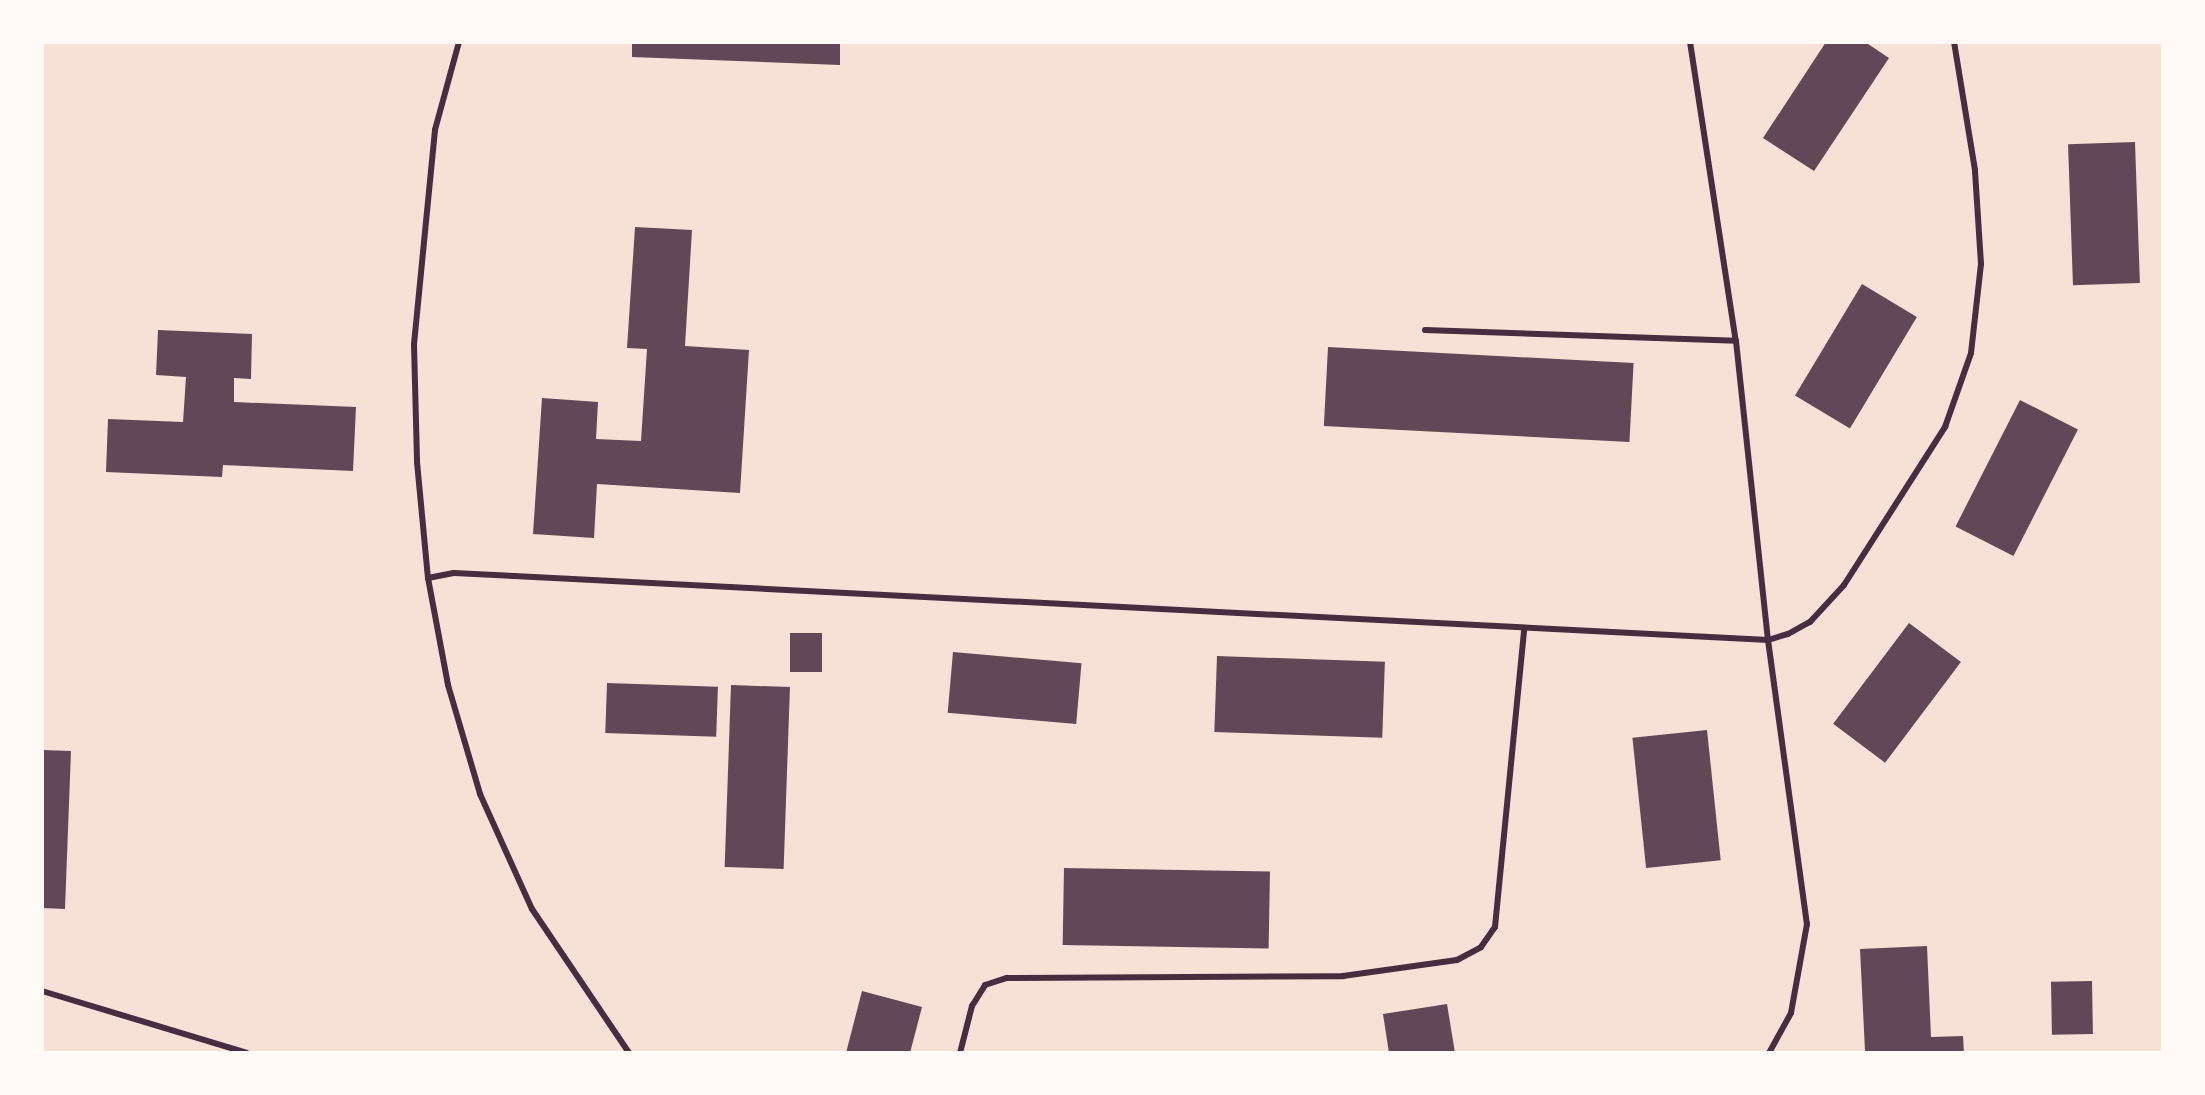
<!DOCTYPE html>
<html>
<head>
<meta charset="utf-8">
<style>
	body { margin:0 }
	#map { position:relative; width:2205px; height:1095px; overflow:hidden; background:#f7e1d7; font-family:Merriweather,serif }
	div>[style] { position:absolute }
	.building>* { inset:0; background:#644757; transform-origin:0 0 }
	.service>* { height:6px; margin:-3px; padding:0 3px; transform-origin:3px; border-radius:3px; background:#4a2c40 }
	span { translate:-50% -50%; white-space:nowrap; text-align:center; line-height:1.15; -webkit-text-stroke:6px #fffaf5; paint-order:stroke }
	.frame { position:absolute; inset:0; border:44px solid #fffaf5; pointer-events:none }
</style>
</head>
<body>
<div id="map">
	<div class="building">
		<i style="clip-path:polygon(632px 42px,840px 42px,840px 65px,632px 57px)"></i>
		<i style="clip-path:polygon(1826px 42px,1865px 42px,1889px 58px,1814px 171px,1763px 138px)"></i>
		<i style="left:2135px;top:142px;width:141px;height:67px;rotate:88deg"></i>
		<i style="clip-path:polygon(635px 227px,692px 230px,685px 346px,749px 350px,740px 493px,597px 484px,594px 538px,533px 534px,542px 398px,598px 402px,596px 439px,641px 441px,647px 349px,627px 348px)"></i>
		<i style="left:1862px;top:284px;width:64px;height:130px;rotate:31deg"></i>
		<i style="clip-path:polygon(158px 330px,252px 334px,251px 379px,234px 378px,234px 402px,356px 407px,353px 471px,223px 465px,222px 477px,106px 472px,108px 419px,183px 422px,186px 377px,156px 375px)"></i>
		<i style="left:1328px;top:347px;width:306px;height:79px;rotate:3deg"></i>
		<i style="left:2020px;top:400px;width:65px;height:142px;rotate:27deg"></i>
		<i style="left:1909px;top:623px;width:65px;height:126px;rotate:37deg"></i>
		<i style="left:790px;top:633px;width:32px;height:39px"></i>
		<i style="left:953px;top:652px;width:129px;height:61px;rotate:5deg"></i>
		<i style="left:1217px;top:656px;width:168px;height:76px;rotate:2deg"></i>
		<i style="left:607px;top:683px;width:111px;height:50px;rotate:2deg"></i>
		<i style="left:731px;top:685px;width:59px;height:182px;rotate:2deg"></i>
		<i style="left:1707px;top:730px;width:131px;height:75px;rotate:84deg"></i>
		<i style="clip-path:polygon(42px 750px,71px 751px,65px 909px,42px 908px)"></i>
		<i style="left:1064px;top:868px;width:206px;height:77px;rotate:1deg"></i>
		<i style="clip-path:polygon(1927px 946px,1931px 1037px,1963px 1036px,1964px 1053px,1865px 1051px,1860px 949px)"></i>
		<i style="left:2092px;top:981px;width:53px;height:41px;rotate:89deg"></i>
		<i style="clip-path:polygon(862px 991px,922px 1007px,910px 1053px,846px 1053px)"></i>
		<i style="clip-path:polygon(1447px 1004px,1455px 1053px,1389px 1053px,1383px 1014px)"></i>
	</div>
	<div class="service">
		<i style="left:459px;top:42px;width:91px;rotate:105.3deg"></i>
		<i style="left:435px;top:130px;width:216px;rotate:95.6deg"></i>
		<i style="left:414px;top:345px;width:117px;rotate:88.5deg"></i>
		<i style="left:417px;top:462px;width:117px;rotate:84.6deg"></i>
		<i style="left:428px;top:578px;width:109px;rotate:79.4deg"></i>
		<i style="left:448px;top:685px;width:114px;rotate:73.6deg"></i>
		<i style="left:480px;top:794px;width:126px;rotate:65.7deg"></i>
		<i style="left:532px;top:909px;width:174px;rotate:56deg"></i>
		<i style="left:1690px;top:42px;width:303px;rotate:81.3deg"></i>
		<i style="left:1736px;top:341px;width:301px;rotate:83.9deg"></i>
		<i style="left:1768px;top:640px;width:287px;rotate:82.2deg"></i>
		<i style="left:1807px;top:924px;width:90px;rotate:100.2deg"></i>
		<i style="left:1791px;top:1013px;width:46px;rotate:118.8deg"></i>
		<i style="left:1425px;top:330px;width:311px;rotate:2deg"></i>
		<i style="left:428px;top:578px;width:26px;rotate:-11deg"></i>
		<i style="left:454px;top:573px;width:60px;rotate:2.9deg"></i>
		<i style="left:514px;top:576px;width:1256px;rotate:2.92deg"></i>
		<i style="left:1768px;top:640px;width:21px;rotate:-17deg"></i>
		<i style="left:1788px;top:634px;width:25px;rotate:-29deg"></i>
		<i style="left:1810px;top:622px;width:50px;rotate:-47.4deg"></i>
		<i style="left:1844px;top:585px;width:188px;rotate:-57.4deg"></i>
		<i style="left:1945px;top:427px;width:78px;rotate:-70.6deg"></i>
		<i style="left:1971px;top:353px;width:90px;rotate:-83.6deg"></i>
		<i style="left:1981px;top:264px;width:94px;rotate:-93.7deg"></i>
		<i style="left:1975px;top:170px;width:130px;rotate:-99.3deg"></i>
		<i style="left:42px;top:991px;width:214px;rotate:16.8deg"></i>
		<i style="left:960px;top:1053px;width:49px;rotate:-75.7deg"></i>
		<i style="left:972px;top:1006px;width:25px;rotate:-58deg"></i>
		<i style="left:985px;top:985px;width:23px;rotate:-18deg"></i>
		<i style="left:1007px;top:978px;width:336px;rotate:-0.3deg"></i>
		<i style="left:1343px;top:976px;width:115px;rotate:-8deg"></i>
		<i style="left:1457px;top:960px;width:27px;rotate:-28deg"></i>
		<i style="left:1481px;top:947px;width:24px;rotate:-55deg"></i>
		<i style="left:1495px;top:927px;width:298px;rotate:-84.4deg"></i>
	</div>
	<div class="frame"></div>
</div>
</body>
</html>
